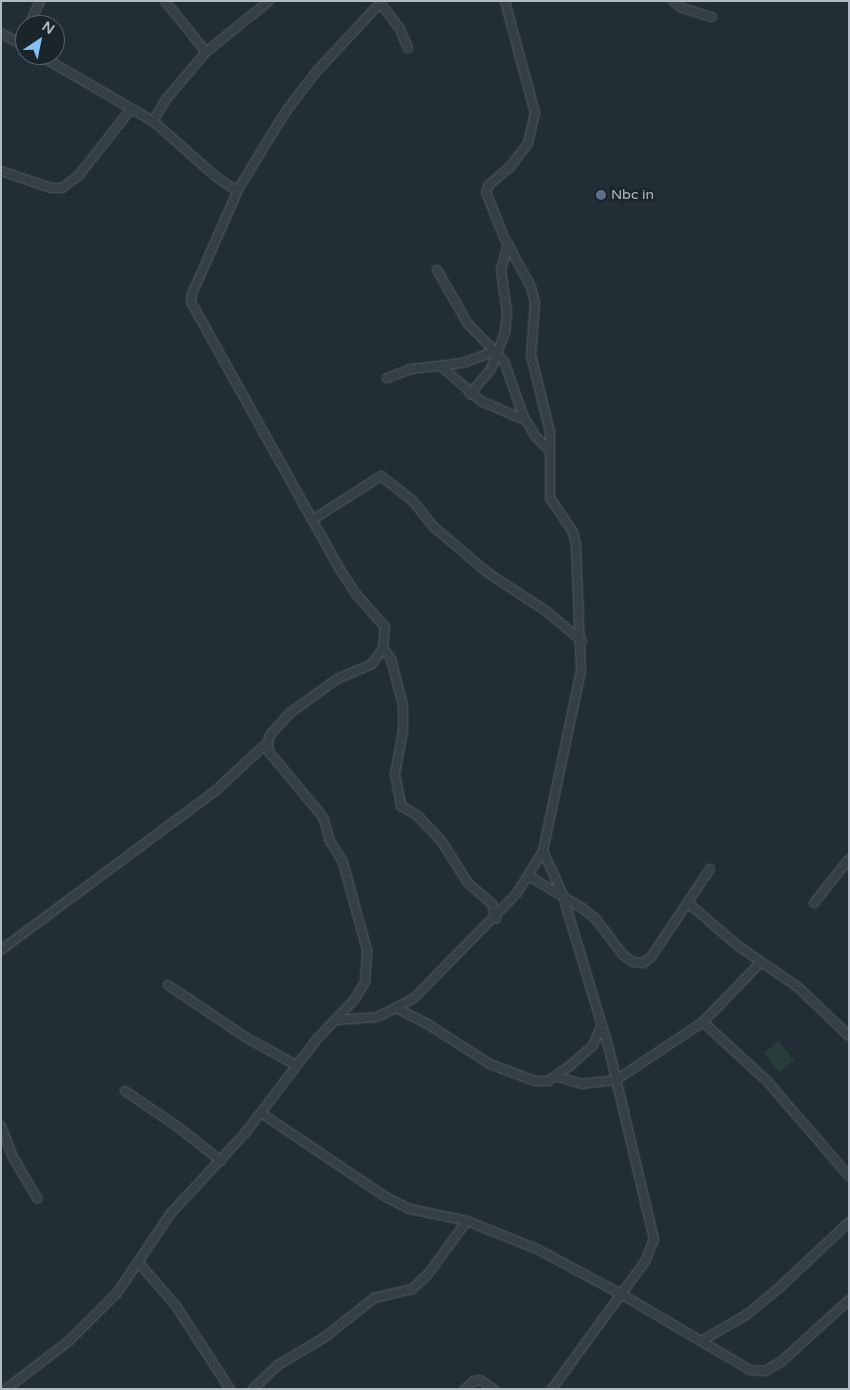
<!DOCTYPE html>
<html>
<head>
<meta charset="utf-8">
<style>
	body { margin:0 }
	#map { position:relative; width:850px; height:1390px; overflow:hidden; background:#212e36; font-family:"Varela Round",sans-serif }
	div>[style] { position:absolute }
	.green>* { inset:0; background:#273d39; transform-origin:0 0 }
	.roads { filter:drop-shadow(0 0 1px #525d65) drop-shadow(0 0 1px #525d65) }
	.street>* { height:8px; margin:-4px; padding:0 4px; transform-origin:4px; border-radius:4px; background:#353f47 }
	.dots>* { width:14px; height:14px; translate:-50% -50%; box-sizing:border-box; border:2px solid #1a242b; border-radius:50% }
	span { translate:-50% -50%; white-space:nowrap; text-align:center; line-height:1.15; -webkit-text-stroke:5px #1a242b; paint-order:stroke }
	.poi-label { font-size:14px; color:#afbac4 }
	.left { translate:0 -50%; text-align:left }
	.frame { position:absolute; inset:0; border:2px solid #afbac4; pointer-events:none }
	.north { position:absolute; left:15px; top:15px; width:50px; height:50px; box-sizing:border-box; background:#1a242b; border:1px solid #566068; border-radius:50%; rotate:34deg; font-size:14px; font-weight:700; line-height:20px; text-align:center; color:#afbac4 }
	.north::after { content:''; display:block; margin:auto; width:18px; height:22px; background:#87c1f1; clip-path:polygon(50% 0,100% 100%,50% 72%,0 100%) }
</style>
</head>
<body>
<div id="map">
	<div class="green">
		<i style="left:778px;top:1041px;width:25px;height:19px;rotate:50deg"></i>
	</div>
	<div class="roads">
		<div class="street">
			<i style="left:165px;top:1px;width:65px;rotate:51.2deg"></i>
			<i style="left:673px;top:1px;width:11px;rotate:38deg"></i>
			<i style="left:682px;top:8px;width:31px;rotate:17deg"></i>
			<i style="left:380px;top:3px;width:31px;rotate:52deg"></i>
			<i style="left:399px;top:27px;width:23px;rotate:67deg"></i>
			<i style="left:29px;top:25px;width:26px;rotate:-65deg"></i>
			<i style="left:1px;top:33px;width:28px;rotate:30deg"></i>
			<i style="left:19px;top:43px;width:13px;rotate:-61deg"></i>
			<i style="left:39px;top:55px;width:132px;rotate:30.1deg"></i>
			<i style="left:153px;top:121px;width:83px;rotate:41.6deg"></i>
			<i style="left:215px;top:176px;width:27px;rotate:34deg"></i>
			<i style="left:237px;top:191px;width:94px;rotate:-58.5deg"></i>
			<i style="left:286px;top:111px;width:49px;rotate:-52.4deg"></i>
			<i style="left:316px;top:72px;width:97px;rotate:-47.1deg"></i>
			<i style="left:153px;top:121px;width:27px;rotate:-59deg"></i>
			<i style="left:167px;top:98px;width:60px;rotate:-49.7deg"></i>
			<i style="left:206px;top:52px;width:81px;rotate:-39deg"></i>
			<i style="left:1px;top:171px;width:53px;rotate:18.8deg"></i>
			<i style="left:51px;top:188px;width:11px"></i>
			<i style="left:62px;top:188px;width:21px;rotate:-37deg"></i>
			<i style="left:79px;top:175px;width:84px;rotate:-51.8deg"></i>
			<i style="left:437px;top:270px;width:62px;rotate:60.1deg"></i>
			<i style="left:468px;top:324px;width:52px;rotate:45.8deg"></i>
			<i style="left:504px;top:361px;width:57px;rotate:70.6deg"></i>
			<i style="left:523px;top:415px;width:24px;rotate:60deg"></i>
			<i style="left:535px;top:436px;width:21px;rotate:45deg"></i>
			<i style="left:442px;top:367px;width:52px;rotate:41.1deg"></i>
			<i style="left:481px;top:401px;width:48px;rotate:23.4deg"></i>
			<i style="left:387px;top:378px;width:26px;rotate:-21deg"></i>
			<i style="left:411px;top:369px;width:52px;rotate:-6.6deg"></i>
			<i style="left:463px;top:363px;width:32px;rotate:-20deg"></i>
			<i style="left:470px;top:394px;width:33px;rotate:-50deg"></i>
			<i style="left:491px;top:369px;width:40px;rotate:-69deg"></i>
			<i style="left:505px;top:332px;width:19px;rotate:-84deg"></i>
			<i style="left:507px;top:313px;width:43px;rotate:-97.9deg"></i>
			<i style="left:501px;top:270px;width:27px;rotate:-75deg"></i>
			<i style="left:312px;top:520px;width:82px;rotate:-32.5deg"></i>
			<i style="left:381px;top:476px;width:39px;rotate:38deg"></i>
			<i style="left:412px;top:500px;width:36px;rotate:51deg"></i>
			<i style="left:435px;top:528px;width:70px;rotate:40.3deg"></i>
			<i style="left:488px;top:573px;width:69px;rotate:33.2deg"></i>
			<i style="left:546px;top:611px;width:47px;rotate:39.8deg"></i>
			<i style="left:383px;top:648px;width:14px;rotate:54deg"></i>
			<i style="left:391px;top:659px;width:48px;rotate:75.4deg"></i>
			<i style="left:403px;top:705px;width:26px;rotate:90deg"></i>
			<i style="left:403px;top:731px;width:44px;rotate:100.5deg"></i>
			<i style="left:395px;top:774px;width:33px;rotate:79deg"></i>
			<i style="left:401px;top:806px;width:20px;rotate:30deg"></i>
			<i style="left:418px;top:816px;width:35px;rotate:47deg"></i>
			<i style="left:442px;top:842px;width:49px;rotate:57.6deg"></i>
			<i style="left:468px;top:883px;width:32px;rotate:41deg"></i>
			<i style="left:492px;top:904px;width:15px;rotate:74deg"></i>
			<i style="left:543px;top:851px;width:46px;rotate:65.7deg"></i>
			<i style="left:562px;top:893px;width:163px;rotate:73.2deg"></i>
			<i style="left:609px;top:1049px;width:195px;rotate:76.7deg"></i>
			<i style="left:654px;top:1239px;width:22px;rotate:111deg"></i>
			<i style="left:646px;top:1260px;width:160px;rotate:126.1deg"></i>
			<i style="left:529px;top:876px;width:62px;rotate:31.1deg"></i>
			<i style="left:582px;top:908px;width:16px;rotate:38deg"></i>
			<i style="left:595px;top:918px;width:46px;rotate:52.9deg"></i>
			<i style="left:623px;top:955px;width:12px;rotate:35deg"></i>
			<i style="left:633px;top:962px;width:10px;rotate:6deg"></i>
			<i style="left:643px;top:963px;width:10px;rotate:-37deg"></i>
			<i style="left:651px;top:957px;width:106px;rotate:-56.2deg"></i>
			<i style="left:687px;top:902px;width:66px;rotate:40.7deg"></i>
			<i style="left:737px;top:945px;width:75px;rotate:34.7deg"></i>
			<i style="left:799px;top:988px;width:69px;rotate:43.8deg"></i>
			<i style="left:814px;top:903px;width:56px;rotate:-51.5deg"></i>
			<i style="left:1px;top:950px;width:265px;rotate:-36.6deg"></i>
			<i style="left:214px;top:792px;width:74px;rotate:-42.8deg"></i>
			<i style="left:168px;top:985px;width:95px;rotate:33.9deg"></i>
			<i style="left:247px;top:1038px;width:56px;rotate:28.9deg"></i>
			<i style="left:398px;top:1009px;width:35px;rotate:27deg"></i>
			<i style="left:429px;top:1025px;width:72px;rotate:32.6deg"></i>
			<i style="left:490px;top:1064px;width:48px;rotate:20.7deg"></i>
			<i style="left:535px;top:1081px;width:13px"></i>
			<i style="left:548px;top:1081px;width:28px;rotate:-35deg"></i>
			<i style="left:571px;top:1065px;width:30px;rotate:-42deg"></i>
			<i style="left:593px;top:1045px;width:21px;rotate:-67deg"></i>
			<i style="left:336px;top:1020px;width:41px;rotate:-4.2deg"></i>
			<i style="left:377px;top:1017px;width:40px;rotate:-26.6deg"></i>
			<i style="left:413px;top:999px;width:148px;rotate:-45.5deg"></i>
			<i style="left:517px;top:893px;width:49px;rotate:-58.2deg"></i>
			<i style="left:543px;top:851px;width:184px;rotate:-78.1deg"></i>
			<i style="left:581px;top:671px;width:126px;rotate:-92.3deg"></i>
			<i style="left:576px;top:545px;width:13px;rotate:-103deg"></i>
			<i style="left:573px;top:532px;width:41px;rotate:-124.1deg"></i>
			<i style="left:550px;top:498px;width:66px;rotate:-90deg"></i>
			<i style="left:550px;top:432px;width:79px;rotate:-103.9deg"></i>
			<i style="left:531px;top:355px;width:52px;rotate:-85.6deg"></i>
			<i style="left:535px;top:303px;width:16px;rotate:-104deg"></i>
			<i style="left:531px;top:287px;width:57px;rotate:-118.4deg"></i>
			<i style="left:504px;top:237px;width:48px;rotate:-111.8deg"></i>
			<i style="left:486px;top:192px;width:8px;rotate:-67deg"></i>
			<i style="left:489px;top:185px;width:28px;rotate:-41deg"></i>
			<i style="left:510px;top:167px;width:30px;rotate:-53deg"></i>
			<i style="left:528px;top:143px;width:31px;rotate:-77deg"></i>
			<i style="left:535px;top:113px;width:116px;rotate:-105deg"></i>
			<i style="left:703px;top:1022px;width:87px;rotate:42.7deg"></i>
			<i style="left:767px;top:1081px;width:125px;rotate:49.2deg"></i>
			<i style="left:558px;top:1077px;width:25px;rotate:16deg"></i>
			<i style="left:582px;top:1084px;width:34px;rotate:-7deg"></i>
			<i style="left:616px;top:1080px;width:105px;rotate:-33.7deg"></i>
			<i style="left:703px;top:1022px;width:83px;rotate:-46deg"></i>
			<i style="left:125px;top:1091px;width:64px;rotate:34.2deg"></i>
			<i style="left:178px;top:1127px;width:55px;rotate:38.3deg"></i>
			<i style="left:261px;top:1113px;width:151px;rotate:33.9deg"></i>
			<i style="left:386px;top:1197px;width:27px;rotate:27deg"></i>
			<i style="left:410px;top:1209px;width:58px;rotate:11.9deg"></i>
			<i style="left:467px;top:1221px;width:75px;rotate:21.8deg"></i>
			<i style="left:537px;top:1249px;width:95px;rotate:28.2deg"></i>
			<i style="left:621px;top:1294px;width:150px;rotate:30.5deg"></i>
			<i style="left:750px;top:1370px;width:15px;rotate:4deg"></i>
			<i style="left:765px;top:1371px;width:20px;rotate:-30deg"></i>
			<i style="left:782px;top:1361px;width:91px;rotate:-42.3deg"></i>
			<i style="left:1px;top:1126px;width:33px;rotate:69deg"></i>
			<i style="left:13px;top:1157px;width:48px;rotate:59.7deg"></i>
			<i style="left:139px;top:1263px;width:57px;rotate:49.3deg"></i>
			<i style="left:176px;top:1306px;width:99px;rotate:57deg"></i>
			<i style="left:703px;top:1340px;width:50px;rotate:-30.2deg"></i>
			<i style="left:746px;top:1315px;width:43px;rotate:-39.3deg"></i>
			<i style="left:779px;top:1288px;width:96px;rotate:-43.3deg"></i>
			<i style="left:6px;top:1389px;width:79px;rotate:-37.3deg"></i>
			<i style="left:69px;top:1341px;width:68px;rotate:-45deg"></i>
			<i style="left:117px;top:1293px;width:97px;rotate:-56deg"></i>
			<i style="left:171px;top:1213px;width:110px;rotate:-47.2deg"></i>
			<i style="left:246px;top:1132px;width:116px;rotate:-52.7deg"></i>
			<i style="left:316px;top:1040px;width:57px;rotate:-46.4deg"></i>
			<i style="left:355px;top:999px;width:20px;rotate:-60deg"></i>
			<i style="left:365px;top:982px;width:32px;rotate:-86deg"></i>
			<i style="left:367px;top:950px;width:91px;rotate:-105.3deg"></i>
			<i style="left:343px;top:862px;width:25px;rotate:-122deg"></i>
			<i style="left:330px;top:841px;width:25px;rotate:-106deg"></i>
			<i style="left:323px;top:817px;width:85px;rotate:-129.7deg"></i>
			<i style="left:269px;top:752px;width:10px;rotate:-96deg"></i>
			<i style="left:268px;top:742px;width:7px;rotate:-74deg"></i>
			<i style="left:270px;top:735px;width:30px;rotate:-48deg"></i>
			<i style="left:290px;top:713px;width:58px;rotate:-35.9deg"></i>
			<i style="left:337px;top:679px;width:38px;rotate:-23deg"></i>
			<i style="left:372px;top:664px;width:19px;rotate:-55deg"></i>
			<i style="left:383px;top:648px;width:21px;rotate:-85deg"></i>
			<i style="left:385px;top:627px;width:44px;rotate:-131.3deg"></i>
			<i style="left:356px;top:594px;width:33px;rotate:-123deg"></i>
			<i style="left:338px;top:566px;width:302px;rotate:-119.1deg"></i>
			<i style="left:191px;top:302px;width:8px;rotate:-83deg"></i>
			<i style="left:192px;top:294px;width:114px;rotate:-66.1deg"></i>
			<i style="left:253px;top:1389px;width:35px;rotate:-44deg"></i>
			<i style="left:278px;top:1365px;width:55px;rotate:-30.8deg"></i>
			<i style="left:325px;top:1337px;width:63px;rotate:-38.5deg"></i>
			<i style="left:374px;top:1298px;width:39px;rotate:-13deg"></i>
			<i style="left:412px;top:1289px;width:22px;rotate:-43deg"></i>
			<i style="left:428px;top:1274px;width:66px;rotate:-53.7deg"></i>
			<i style="left:465px;top:1389px;width:12px;rotate:-42deg"></i>
			<i style="left:474px;top:1381px;width:6px;rotate:-9deg"></i>
			<i style="left:480px;top:1380px;width:17px;rotate:33deg"></i>
		</div>
	</div>
	<div class="dots">
		<i style="left:601px;top:195px;background:#5c6f8a"></i>
	</div>
	<div class="poi-label">
		<span class="left" style="left:611px;top:195px">Nbc in</span>
	</div>
	<div class="frame"></div>
	<div class="north">N</div>
</div>
</body>
</html>
